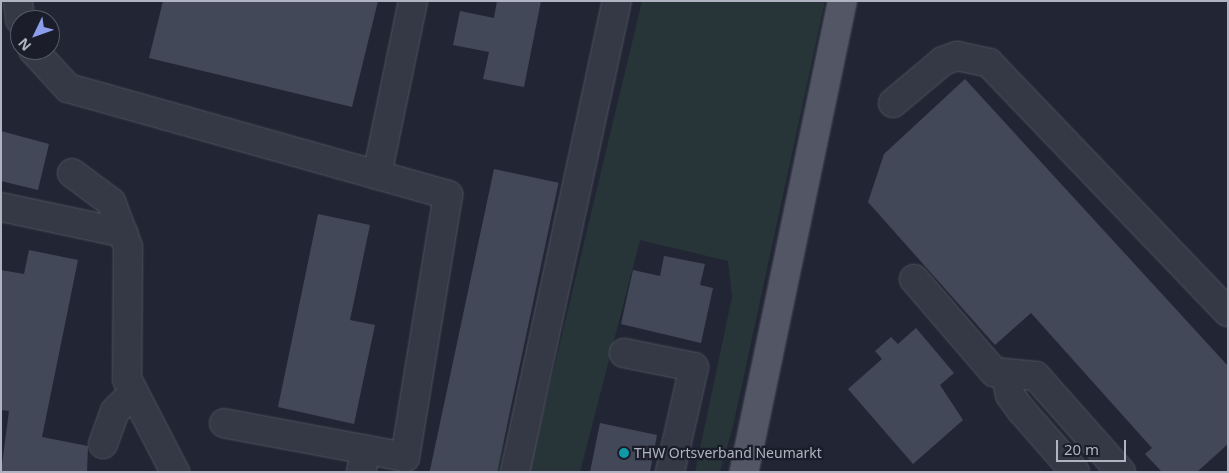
<!DOCTYPE html>
<html>
<head>
<meta charset="utf-8">
<style>
	body { margin:0 }
	#map { position:relative; width:1229px; height:473px; overflow:hidden; background:#222634; font-family:"Noto Sans",sans-serif }
	div>[style] { position:absolute }
	.green>* { inset:0; background:#273438 }
	.building>* { inset:0; background:#434859; transform-origin:0 0 }
	.roads { filter:drop-shadow(0 0 1px #505360) drop-shadow(0 0 1px #505360) }
	.minor>* { height:28px; margin:-14px; padding:0 14px; transform-origin:14px; border-radius:14px; background:#353945 }
	.major>* { height:28px; margin:-14px; padding:0 14px; transform-origin:14px; border-radius:14px; background:#535765 }
	.dots>* { width:14px; height:14px; translate:-50% -50%; box-sizing:border-box; border:2px solid #1b1e2a; border-radius:50% }
	span { translate:-50% -50%; white-space:nowrap; text-align:center; line-height:1.15; -webkit-text-stroke:4.5px #1b1e2a; paint-order:stroke }
	.poi-label { font-size:14px; color:#b0b3c2 }
	.left { translate:0 -50%; text-align:left }
	.frame { position:absolute; inset:0; border:2px solid #b0b3c2; pointer-events:none }
	.north { position:absolute; left:10px; top:10px; width:50px; height:50px; box-sizing:border-box; background:#1b1e2a; border:1px solid #575a67; border-radius:50%; rotate:228deg; font-size:14px; font-weight:700; line-height:20px; text-align:center; color:#b0b3c2 }
	.north::after { content:''; display:block; margin:auto; width:18px; height:22px; background:#8b9deb; clip-path:polygon(50% 0,100% 100%,50% 72%,0 100%) }
	.scale { position:absolute; left:1056px; top:440px; width:70px; height:22px; box-sizing:border-box; border:2px solid #b0b3c2; border-top:0; padding-left:6px; font-size:15px; line-height:18px; white-space:nowrap; color:#b0b3c2; -webkit-text-stroke:4px #1b1e2a; paint-order:stroke }
</style>
</head>
<body>
<div id="map">
	<div class="green">
		<i style="clip-path:polygon(642px 1px,825px 1px,733px 426px,720px 472px,695px 472px,732px 297px,728px 261px,640px 240px,580px 472px,529px 472px)"></i>
		<i style="clip-path:polygon(520px 350px,499px 472px,492px 472px)"></i>
	</div>
	<div class="building">
		<i style="clip-path:polygon(163px 1px,378px 1px,352px 107px,149px 58px)"></i>
		<i style="clip-path:polygon(497px 1px,541px 1px,524px 87px,483px 79px,489px 52px,453px 45px,460px 11px,494px 18px)"></i>
		<i style="clip-path:polygon(965px 79px,1228px 366px,1228px 444px,1197px 472px,1162px 472px,1145px 454px,1152px 448px,1031px 313px,995px 345px,868px 202px,884px 154px)"></i>
		<i style="clip-path:polygon(1px 131px,49px 144px,38px 190px,1px 181px)"></i>
		<i style="left:494px;top:169px;width:66px;height:311px;rotate:12deg"></i>
		<i style="clip-path:polygon(318px 214px,370px 225px,350px 320px,375px 325px,354px 424px,278px 407px)"></i>
		<i style="clip-path:polygon(29px 250px,78px 260px,42px 437px,88px 446px,87px 472px,1px 472px,9px 411px,1px 410px,1px 270px,24px 274px)"></i>
		<i style="clip-path:polygon(664px 256px,705px 264px,700px 285px,713px 288px,701px 343px,621px 324px,633px 270px,660px 276px)"></i>
		<i style="clip-path:polygon(916px 328px,954px 373px,940px 385px,963px 420px,913px 464px,848px 389px,882px 359px,875px 351px,891px 337px,898px 344px)"></i>
		<i style="clip-path:polygon(600px 423px,657px 435px,650px 472px,590px 472px)"></i>
	</div>
	<div class="roads">
		<div class="minor">
			<i style="left:18px;top:1px;width:19px;rotate:84deg"></i>
			<i style="left:33px;top:50px;width:52px;rotate:47.4deg"></i>
			<i style="left:68px;top:88px;width:395px;rotate:15.7deg"></i>
			<i style="left:448px;top:195px;width:266px;rotate:99.3deg"></i>
			<i style="left:405px;top:457px;width:184px;rotate:-169.4deg"></i>
			<i style="left:893px;top:103px;width:65px;rotate:-40deg"></i>
			<i style="left:943px;top:61px;width:15px;rotate:-20deg"></i>
			<i style="left:957px;top:56px;width:33px;rotate:12deg"></i>
			<i style="left:989px;top:63px;width:345px;rotate:46.2deg"></i>
			<i style="left:72px;top:173px;width:49px;rotate:36.6deg"></i>
			<i style="left:111px;top:202px;width:48px;rotate:69.3deg"></i>
			<i style="left:128px;top:247px;width:132px;rotate:90.4deg"></i>
			<i style="left:127px;top:379px;width:105px;rotate:62.7deg"></i>
			<i style="left:377px;top:175px;width:178px;rotate:-78.3deg"></i>
			<i style="left:1px;top:207px;width:125px;rotate:12deg"></i>
			<i style="left:914px;top:279px;width:123px;rotate:49.3deg"></i>
			<i style="left:994px;top:372px;width:42px;rotate:5.4deg"></i>
			<i style="left:1036px;top:376px;width:128px;rotate:48.5deg"></i>
			<i style="left:624px;top:353px;width:71px;rotate:11.3deg"></i>
			<i style="left:694px;top:367px;width:108px;rotate:102.9deg"></i>
			<i style="left:1006px;top:376px;width:19px;rotate:78deg"></i>
			<i style="left:1010px;top:395px;width:19px;rotate:54deg"></i>
			<i style="left:1021px;top:410px;width:82px;rotate:48.9deg"></i>
			<i style="left:103px;top:444px;width:35px;rotate:-70deg"></i>
			<i style="left:115px;top:411px;width:24px;rotate:-45deg"></i>
			<i style="left:361px;top:472px;width:23px;rotate:-77deg"></i>
			<i style="left:515px;top:472px;width:482px;rotate:-77.8deg"></i>
		</div>
		<div class="major">
			<i style="left:744px;top:472px;width:481px;rotate:-78.2deg"></i>
		</div>
	</div>
	<div class="dots">
		<i style="left:624px;top:453px;background:#0f9aa8"></i>
	</div>
	<div class="poi-label">
		<span class="left" style="left:634px;top:453px">THW Ortsverband Neumarkt</span>
	</div>
	<div class="frame"></div>
	<div class="north">N</div>
	<div class="scale">20 m</div>
</div>
</body>
</html>
